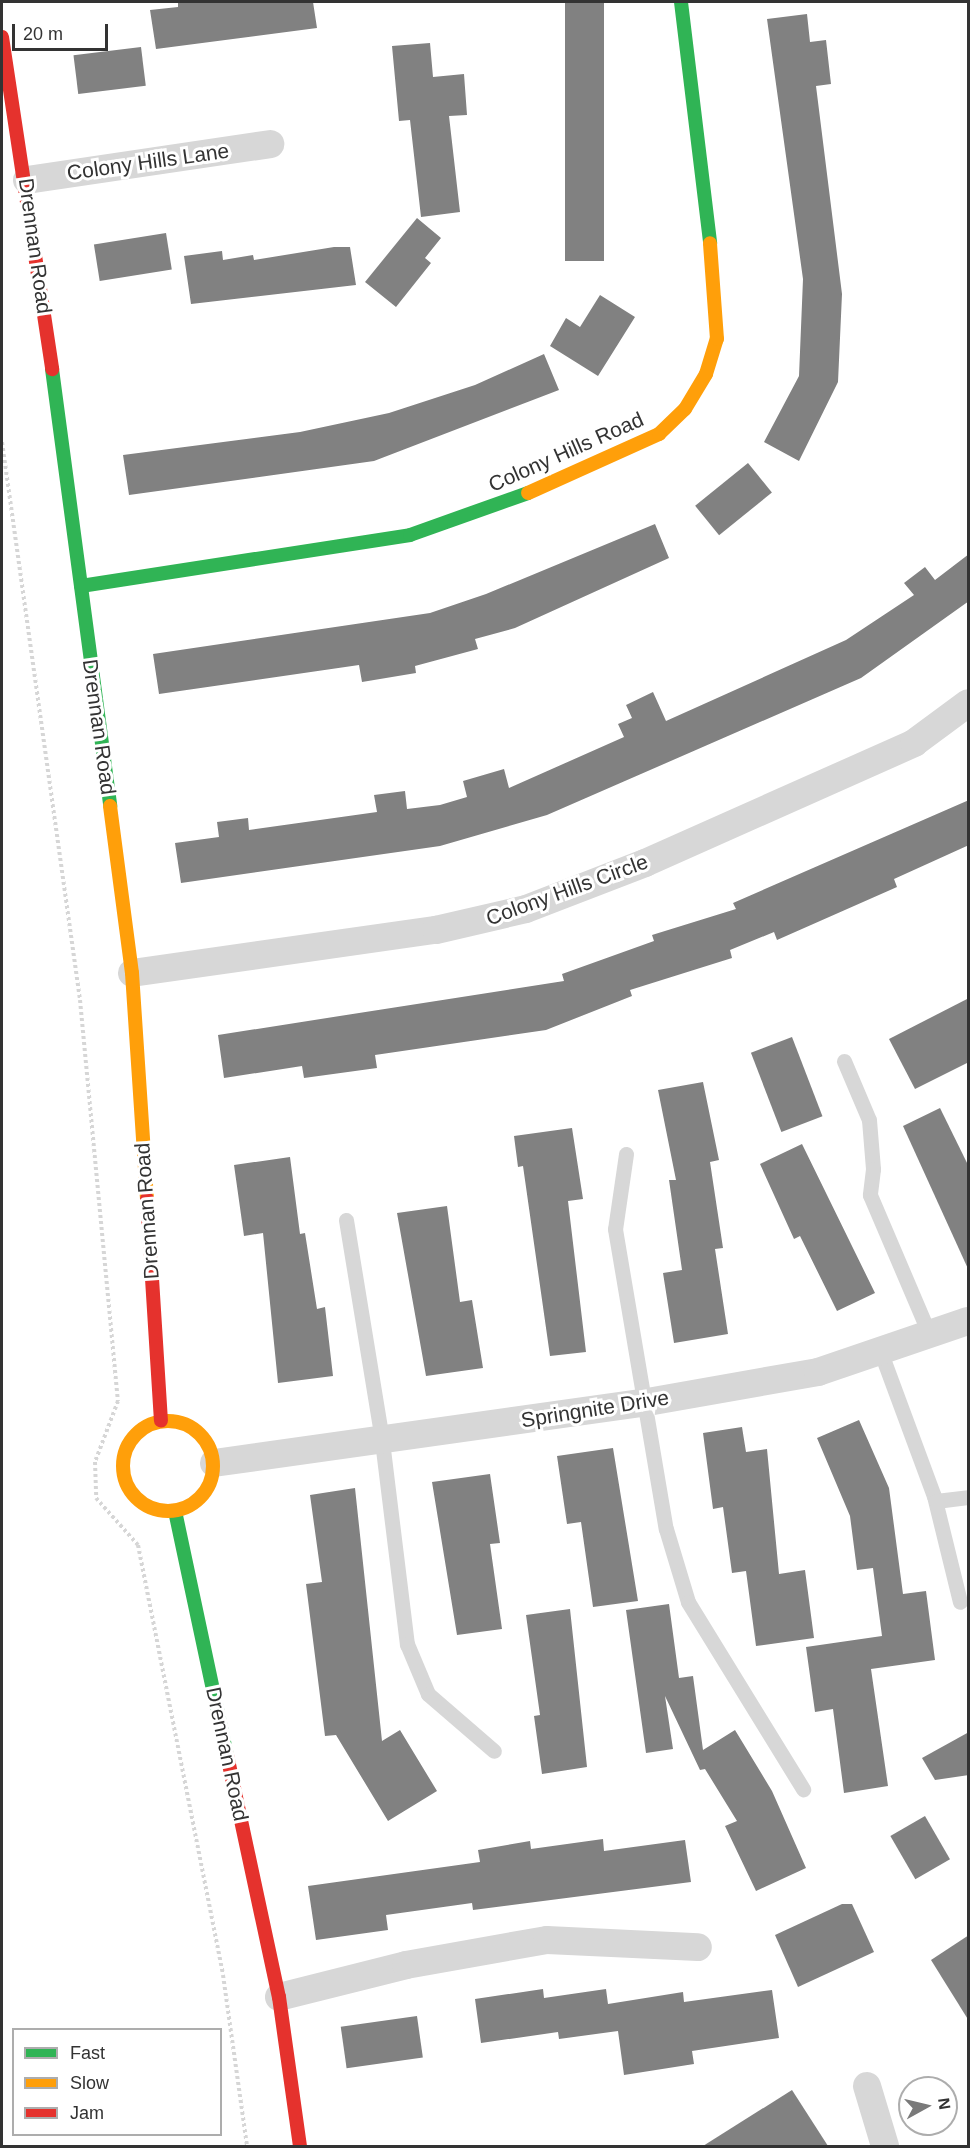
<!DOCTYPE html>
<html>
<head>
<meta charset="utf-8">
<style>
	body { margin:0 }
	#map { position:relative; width:970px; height:2148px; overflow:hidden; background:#fff; font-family:Arial,sans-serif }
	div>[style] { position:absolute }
	.building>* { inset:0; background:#818181; transform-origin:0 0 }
	.path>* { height:4px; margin-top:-2px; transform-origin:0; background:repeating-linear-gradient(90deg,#d6d6d6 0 3px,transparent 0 6px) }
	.lane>* { height:15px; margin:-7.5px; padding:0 7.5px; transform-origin:7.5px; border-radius:7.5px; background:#d7d7d7 }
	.street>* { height:28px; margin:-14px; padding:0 14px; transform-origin:14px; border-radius:14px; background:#d7d7d7 }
	.fast>* { height:14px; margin:-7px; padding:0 7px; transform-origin:7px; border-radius:7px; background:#30b455 }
	.slow>* { height:14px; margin:-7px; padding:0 7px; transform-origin:7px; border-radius:7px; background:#ff9f0a }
	.slow>.ring { margin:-7px; padding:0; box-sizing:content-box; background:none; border:14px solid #ff9f0a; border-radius:50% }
	.jam>* { height:14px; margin:-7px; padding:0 7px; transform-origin:7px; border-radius:7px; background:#e5322d }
	span { translate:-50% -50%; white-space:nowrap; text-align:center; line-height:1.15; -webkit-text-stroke:6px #fff; paint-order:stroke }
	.street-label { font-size:21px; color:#333 }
	.frame { position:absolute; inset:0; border:3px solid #333; pointer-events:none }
	.legend { position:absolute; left:12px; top:2028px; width:210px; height:108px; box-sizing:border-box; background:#fff; border:2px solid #adadad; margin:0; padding:8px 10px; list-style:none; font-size:18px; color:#333 }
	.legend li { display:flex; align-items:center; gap:12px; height:30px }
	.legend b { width:30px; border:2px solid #adadad }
	.north { position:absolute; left:898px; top:2076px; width:60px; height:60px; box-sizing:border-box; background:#fff; border:2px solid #adadad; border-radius:50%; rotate:82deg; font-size:16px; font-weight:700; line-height:24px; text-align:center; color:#333 }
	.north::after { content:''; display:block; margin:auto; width:21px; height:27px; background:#7a7a7a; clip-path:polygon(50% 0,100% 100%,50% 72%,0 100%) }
	.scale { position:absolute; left:12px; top:24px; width:96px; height:27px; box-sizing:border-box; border:3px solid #333; border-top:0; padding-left:8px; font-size:18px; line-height:21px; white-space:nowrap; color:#333; -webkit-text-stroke:4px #fff; paint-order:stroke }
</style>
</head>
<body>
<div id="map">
	<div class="building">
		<i style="clip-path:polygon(178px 2px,313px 2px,317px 28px,156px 49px,150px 10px,178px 7px)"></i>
		<i style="left:565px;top:2px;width:39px;height:259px"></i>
		<i style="clip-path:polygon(807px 14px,810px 42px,826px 40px,831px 84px,816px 86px,842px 294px,838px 382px,799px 461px,764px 442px,799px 376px,803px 279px,767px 19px)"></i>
		<i style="clip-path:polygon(430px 43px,433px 77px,464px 74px,467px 115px,449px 116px,460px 212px,421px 217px,410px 120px,399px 121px,392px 46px)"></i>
		<i style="left:141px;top:47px;width:39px;height:68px;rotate:83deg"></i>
		<i style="clip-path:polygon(417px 218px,441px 238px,425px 258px,431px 263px,396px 307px,365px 282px)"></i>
		<i style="left:166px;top:233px;width:37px;height:73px;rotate:81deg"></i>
		<i style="clip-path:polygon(334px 247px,350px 247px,356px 285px,191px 304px,184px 256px,222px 251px,223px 260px,253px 255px,254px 260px)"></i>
		<i style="clip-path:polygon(600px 295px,635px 317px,598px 376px,550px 346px,566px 318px,580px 327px)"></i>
		<i style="clip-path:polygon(544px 354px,559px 390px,374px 461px,129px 495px,123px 455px,300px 432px,389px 413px,475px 385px)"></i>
		<i style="left:748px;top:463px;width:38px;height:68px;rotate:51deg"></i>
		<i style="clip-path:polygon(655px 524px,669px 558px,515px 628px,475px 639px,478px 649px,415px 666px,416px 673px,362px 682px,359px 665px,159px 694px,153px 654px,430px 613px,486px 594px)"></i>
		<i style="clip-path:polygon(969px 554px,969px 601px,861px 678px,547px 815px,440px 846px,181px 883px,175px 843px,219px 837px,217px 822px,248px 818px,249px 830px,377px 812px,374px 795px,405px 791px,407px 809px,440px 805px,467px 797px,463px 781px,504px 769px,509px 788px,624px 737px,618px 724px,632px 718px,626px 705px,653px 692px,666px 721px,846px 640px,914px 595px,904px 583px,925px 567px,935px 580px)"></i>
		<i style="clip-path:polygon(969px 800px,969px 845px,894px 879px,897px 887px,777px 940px,774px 932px,730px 950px,732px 958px,630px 990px,632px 996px,546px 1030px,375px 1055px,377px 1068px,304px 1078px,302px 1066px,224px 1078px,218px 1035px,564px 981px,562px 974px,654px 941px,652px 935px,736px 909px,733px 903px)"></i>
		<i style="clip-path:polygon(969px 998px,969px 1062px,915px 1089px,889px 1039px)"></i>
		<i style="left:792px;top:1037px;width:85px;height:44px;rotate:69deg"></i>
		<i style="clip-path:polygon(703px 1082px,719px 1160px,710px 1162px,723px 1248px,715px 1249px,728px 1334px,674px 1343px,663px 1273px,682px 1270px,669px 1180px,676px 1180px,658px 1090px)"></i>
		<i style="clip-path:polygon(940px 1108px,969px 1167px,969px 1271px,903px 1126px)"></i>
		<i style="clip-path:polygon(572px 1128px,583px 1199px,568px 1201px,586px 1352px,550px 1356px,523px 1166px,518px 1167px,514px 1136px)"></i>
		<i style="clip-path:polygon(802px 1144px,875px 1293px,837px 1311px,800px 1236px,794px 1239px,760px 1164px)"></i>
		<i style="clip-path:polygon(290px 1157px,300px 1234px,305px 1233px,317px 1309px,325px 1307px,333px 1376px,278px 1383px,263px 1233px,244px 1236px,234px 1165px)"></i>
		<i style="clip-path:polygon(447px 1206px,460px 1302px,472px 1300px,483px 1368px,426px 1376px,397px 1213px)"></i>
		<i style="clip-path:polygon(859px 1420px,889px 1488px,903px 1594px,926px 1591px,935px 1660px,871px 1669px,888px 1786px,844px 1793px,833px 1709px,815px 1712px,806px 1647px,882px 1636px,873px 1568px,857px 1570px,850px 1516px,817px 1438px)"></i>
		<i style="clip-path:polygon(742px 1427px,746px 1452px,767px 1449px,779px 1574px,805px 1570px,814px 1638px,756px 1646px,746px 1571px,732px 1573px,723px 1507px,713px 1509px,703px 1433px)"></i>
		<i style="clip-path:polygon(613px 1448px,638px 1601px,593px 1607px,581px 1522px,567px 1524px,557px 1456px)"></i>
		<i style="clip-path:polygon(490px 1474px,500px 1543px,490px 1544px,502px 1629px,457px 1635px,432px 1482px)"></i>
		<i style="clip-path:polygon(355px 1488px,382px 1741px,400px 1730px,437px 1791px,388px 1821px,336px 1735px,325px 1736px,306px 1584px,322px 1582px,310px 1495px)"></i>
		<i style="clip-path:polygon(669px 1604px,679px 1678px,693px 1676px,703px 1750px,735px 1730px,772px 1791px,806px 1868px,756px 1891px,725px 1826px,737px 1821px,705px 1769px,700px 1770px,665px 1696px,673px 1749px,646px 1753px,626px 1610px)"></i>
		<i style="clip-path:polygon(570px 1609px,587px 1767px,542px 1774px,534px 1716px,540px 1715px,526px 1615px)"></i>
		<i style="clip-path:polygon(969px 1732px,969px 1775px,935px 1780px,922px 1758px)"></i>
		<i style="left:925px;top:1816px;width:50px;height:40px;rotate:60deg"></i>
		<i style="clip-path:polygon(603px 1839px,604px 1851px,685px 1840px,691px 1882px,473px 1910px,472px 1903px,386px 1915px,388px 1930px,316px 1940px,308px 1886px,480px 1862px,478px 1850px,530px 1841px,531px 1849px)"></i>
		<i style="clip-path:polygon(842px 1904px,852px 1904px,874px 1952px,798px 1987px,775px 1935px)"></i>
		<i style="clip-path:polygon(969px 1935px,969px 2021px,931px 1960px)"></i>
		<i style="clip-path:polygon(543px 1989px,544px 1998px,606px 1989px,608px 2004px,683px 1992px,684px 2002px,772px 1990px,779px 2038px,692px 2051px,694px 2064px,624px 2075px,618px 2031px,559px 2039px,558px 2032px,481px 2043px,475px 1999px)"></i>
		<i style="left:417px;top:2016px;width:42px;height:77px;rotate:82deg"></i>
		<i style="clip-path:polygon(792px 2090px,828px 2146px,703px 2146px)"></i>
	</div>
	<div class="path">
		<i style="left:2px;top:442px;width:563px;rotate:82.04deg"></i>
		<i style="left:80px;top:1000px;width:403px;rotate:84.6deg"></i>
		<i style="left:118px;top:1401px;width:65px;rotate:110.7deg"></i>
		<i style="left:95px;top:1462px;width:36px;rotate:88deg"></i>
		<i style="left:96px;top:1498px;width:63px;rotate:48.2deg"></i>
		<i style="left:138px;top:1545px;width:438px;rotate:78.8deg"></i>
		<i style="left:223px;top:1975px;width:173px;rotate:82deg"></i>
	</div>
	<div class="lane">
		<i style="left:844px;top:1061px;width:64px;rotate:67deg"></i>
		<i style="left:869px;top:1120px;width:49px;rotate:85.3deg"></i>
		<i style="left:873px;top:1169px;width:26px;rotate:97deg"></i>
		<i style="left:870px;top:1195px;width:155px;rotate:66.9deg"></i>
		<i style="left:626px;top:1154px;width:76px;rotate:98.3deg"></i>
		<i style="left:615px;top:1229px;width:304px;rotate:80.4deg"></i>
		<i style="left:666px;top:1529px;width:76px;rotate:73.2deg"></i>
		<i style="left:688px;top:1602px;width:220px;rotate:58.4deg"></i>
		<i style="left:346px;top:1220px;width:224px;rotate:80.7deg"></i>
		<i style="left:382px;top:1441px;width:205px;rotate:83deg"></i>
		<i style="left:407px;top:1644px;width:54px;rotate:67.2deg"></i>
		<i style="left:428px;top:1694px;width:87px;rotate:40.8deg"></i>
		<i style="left:881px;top:1353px;width:153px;rotate:69.7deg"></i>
		<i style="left:934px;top:1496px;width:109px;rotate:76.2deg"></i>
		<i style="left:936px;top:1501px;width:32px;rotate:-7deg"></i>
	</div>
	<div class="street">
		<i style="left:27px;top:180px;width:246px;rotate:-8.4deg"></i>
		<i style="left:132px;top:973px;width:307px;rotate:-8.1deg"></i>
		<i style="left:436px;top:930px;width:92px;rotate:-13.1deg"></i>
		<i style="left:526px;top:909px;width:128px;rotate:-21.1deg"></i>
		<i style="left:645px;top:863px;width:295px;rotate:-24deg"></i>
		<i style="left:914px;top:743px;width:67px;rotate:-36.5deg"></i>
		<i style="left:214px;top:1463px;width:432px;rotate:-8deg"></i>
		<i style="left:642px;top:1403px;width:179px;rotate:-10deg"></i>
		<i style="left:818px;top:1372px;width:158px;rotate:-18.8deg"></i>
		<i style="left:279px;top:1997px;width:131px;rotate:-14.1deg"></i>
		<i style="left:406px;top:1965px;width:143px;rotate:-10.1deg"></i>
		<i style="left:547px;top:1940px;width:151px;rotate:2.7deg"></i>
		<i style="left:867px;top:2086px;width:63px;rotate:73.3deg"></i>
	</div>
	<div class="fast">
		<i style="left:681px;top:2px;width:243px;rotate:83.1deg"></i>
		<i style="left:52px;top:369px;width:441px;rotate:82.4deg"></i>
		<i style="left:81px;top:586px;width:333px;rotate:-8.8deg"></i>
		<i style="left:410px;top:535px;width:125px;rotate:-19.6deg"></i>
		<i style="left:175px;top:1511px;width:249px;rotate:78deg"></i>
	</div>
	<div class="slow">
		<i style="left:528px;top:493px;width:144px;rotate:-24.2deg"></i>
		<i style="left:659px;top:434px;width:36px;rotate:-44deg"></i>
		<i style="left:685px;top:409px;width:41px;rotate:-59deg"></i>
		<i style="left:706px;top:374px;width:37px;rotate:-73deg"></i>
		<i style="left:717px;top:339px;width:96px;rotate:-94.2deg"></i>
		<i style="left:110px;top:806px;width:168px;rotate:82.5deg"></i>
		<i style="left:132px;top:973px;width:226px;rotate:86.2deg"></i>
		<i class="ring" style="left:123px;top:1421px;width:76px;height:76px"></i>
	</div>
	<div class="jam">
		<i style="left:2px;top:37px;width:336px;rotate:81.4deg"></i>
		<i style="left:147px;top:1199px;width:222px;rotate:86.4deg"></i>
		<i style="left:227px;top:1755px;width:248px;rotate:77.9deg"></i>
		<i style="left:279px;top:1997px;width:150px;rotate:82deg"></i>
	</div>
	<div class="street-label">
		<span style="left:148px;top:162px;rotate:-8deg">Colony Hills Lane</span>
		<span style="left:35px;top:246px;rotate:82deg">Drennan Road</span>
		<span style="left:566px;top:452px;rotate:-24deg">Colony Hills Road</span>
		<span style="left:99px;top:727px;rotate:82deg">Drennan Road</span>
		<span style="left:567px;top:890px;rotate:-20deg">Colony Hills Circle</span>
		<span style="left:147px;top:1211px;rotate:-94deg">Drennan Road</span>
		<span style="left:595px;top:1409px;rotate:-9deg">Springnite Drive</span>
		<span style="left:227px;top:1754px;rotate:78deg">Drennan Road</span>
	</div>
	<div class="frame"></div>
	<ul class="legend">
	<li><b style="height:8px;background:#30b455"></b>Fast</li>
	<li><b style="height:8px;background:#ff9f0a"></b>Slow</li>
	<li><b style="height:8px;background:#e5322d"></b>Jam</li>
	</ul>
	<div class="north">N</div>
	<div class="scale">20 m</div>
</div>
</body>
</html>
